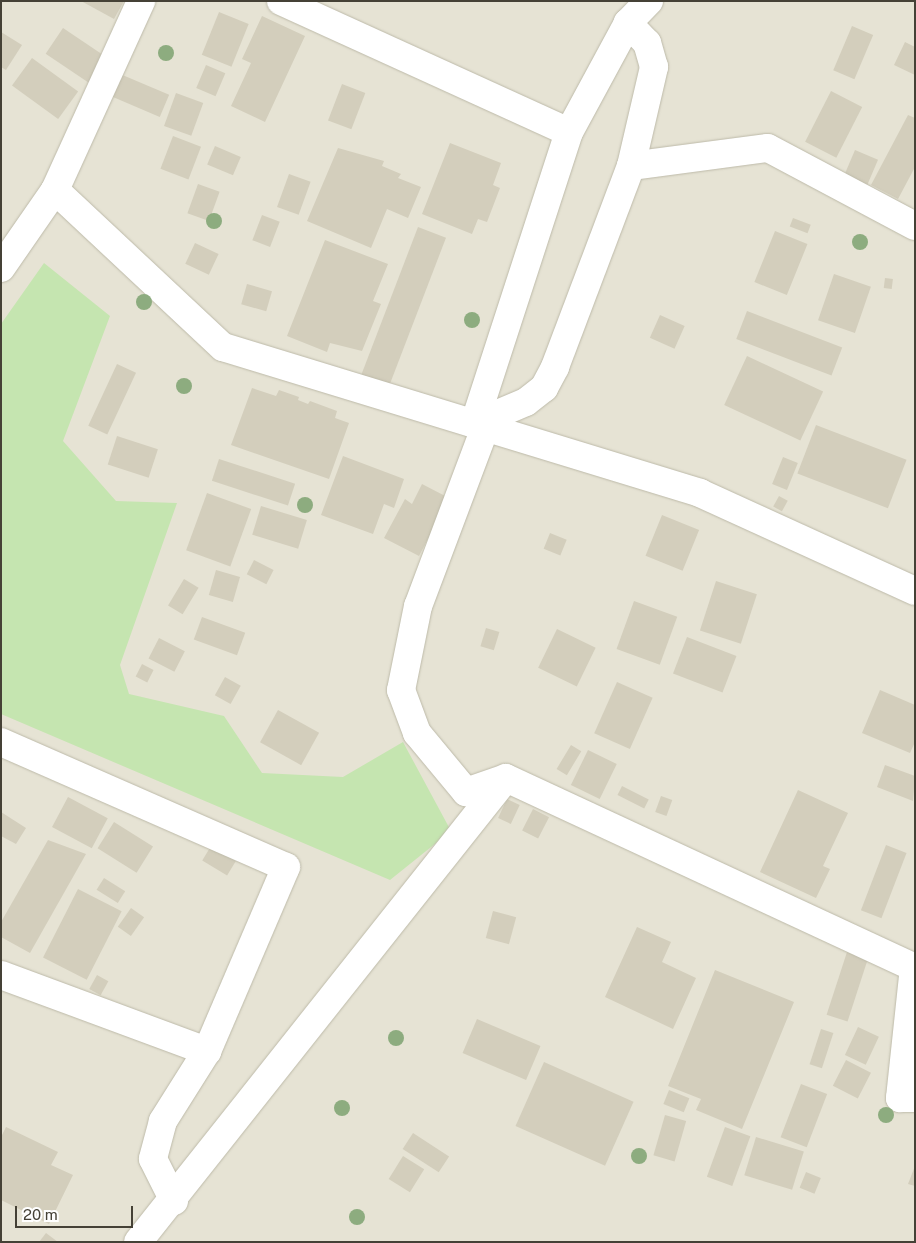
<!DOCTYPE html>
<html>
<head>
<meta charset="utf-8">
<style>
	body { margin:0 }
	#map { position:relative; width:916px; height:1243px; overflow:hidden; background:#f2f1e6; font-family:"Public Sans",sans-serif }
	div>[style] { position:absolute }
	.residential>* { inset:0; background:#e6e3d4; transform-origin:0 0 }
	.green>* { inset:0; background:#c5e5b0 }
	.building>* { inset:0; background:#d3cebc; transform-origin:0 0 }
	.roads { filter:drop-shadow(0 0 1px #bdbaa9) drop-shadow(0 0 1px #bdbaa9) }
	.minor>* { height:28px; margin:-14px; padding:0 14px; transform-origin:14px; border-radius:14px; background:#fff }
	.trees>* { width:16px; height:16px; margin:-8px; border-radius:50%; background:#8dac7f }
	span { translate:-50% -50%; white-space:nowrap; text-align:center; line-height:1.15; -webkit-text-stroke:4px #fff; paint-order:stroke }
	.frame { position:absolute; inset:0; border:2px solid #454136; pointer-events:none }
	.scale { position:absolute; left:15px; top:1206px; width:118px; height:22px; box-sizing:border-box; border:2px solid #454136; border-top:0; padding-left:6px; font-size:15px; line-height:18px; white-space:nowrap; color:#454136; -webkit-text-stroke:4px #fff; paint-order:stroke }
</style>
</head>
<body>
<div id="map">
	<div class="residential">
		<i style="left:1px;top:1px;width:914px;height:1241px"></i>
	</div>
	<div class="green">
		<i style="clip-path:polygon(44px 263px,110px 316px,63px 441px,116px 501px,177px 503px,120px 665px,129px 694px,224px 716px,262px 773px,343px 777px,403px 742px,451px 831px,390px 880px,1px 714px,1px 324px)"></i>
	</div>
	<div class="building">
		<i style="clip-path:polygon(81px 1px,124px 1px,114px 19px)"></i>
		<i style="left:219px;top:12px;width:32px;height:46px;rotate:22deg"></i>
		<i style="clip-path:polygon(262px 16px,305px 36px,265px 122px,231px 106px,251px 63px,242px 59px)"></i>
		<i style="left:852px;top:26px;width:23px;height:48px;rotate:23deg"></i>
		<i style="left:63px;top:28px;width:52px;height:31px;rotate:34deg"></i>
		<i style="clip-path:polygon(1px 32px,22px 45px,6px 70px,1px 67px)"></i>
		<i style="clip-path:polygon(905px 42px,915px 47px,915px 75px,894px 65px)"></i>
		<i style="left:32px;top:58px;width:57px;height:34px;rotate:36deg"></i>
		<i style="left:206px;top:65px;width:21px;height:25px;rotate:23deg"></i>
		<i style="left:113px;top:71px;width:61px;height:24px;rotate:23deg"></i>
		<i style="left:342px;top:84px;width:25px;height:39px;rotate:21deg"></i>
		<i style="left:831px;top:91px;width:35px;height:57px;rotate:27deg"></i>
		<i style="left:176px;top:93px;width:29px;height:35px;rotate:20deg"></i>
		<i style="clip-path:polygon(908px 115px,915px 118px,915px 167px,898px 199px,871px 185px)"></i>
		<i style="left:173px;top:136px;width:30px;height:35px;rotate:21deg"></i>
		<i style="clip-path:polygon(450px 143px,501px 163px,493px 185px,500px 188px,487px 222px,478px 219px,472px 234px,422px 214px)"></i>
		<i style="left:215px;top:146px;width:28px;height:20px;rotate:23deg"></i>
		<i style="clip-path:polygon(338px 148px,384px 161px,382px 166px,401px 174px,398px 178px,421px 187px,408px 218px,387px 209px,371px 248px,307px 221px)"></i>
		<i style="left:855px;top:150px;width:25px;height:27px;rotate:23deg"></i>
		<i style="left:289px;top:174px;width:23px;height:35px;rotate:20deg"></i>
		<i style="left:198px;top:184px;width:23px;height:31px;rotate:20deg"></i>
		<i style="left:262px;top:215px;width:19px;height:27px;rotate:21deg"></i>
		<i style="left:793px;top:218px;width:19px;height:9px;rotate:21deg"></i>
		<i style="left:418px;top:227px;width:30px;height:167px;rotate:21deg"></i>
		<i style="left:775px;top:231px;width:35px;height:55px;rotate:22deg"></i>
		<i style="clip-path:polygon(325px 240px,388px 264px,373px 301px,381px 304px,362px 351px,330px 343px,327px 352px,287px 336px)"></i>
		<i style="left:195px;top:243px;width:26px;height:23px;rotate:25deg"></i>
		<i style="left:834px;top:274px;width:39px;height:49px;rotate:19deg"></i>
		<i style="left:885px;top:278px;width:8px;height:10px;rotate:7deg"></i>
		<i style="left:247px;top:284px;width:26px;height:21px;rotate:16deg"></i>
		<i style="left:747px;top:311px;width:102px;height:30px;rotate:21deg"></i>
		<i style="left:660px;top:315px;width:27px;height:25px;rotate:24deg"></i>
		<i style="left:747px;top:356px;width:84px;height:54px;rotate:25deg"></i>
		<i style="left:117px;top:364px;width:21px;height:68px;rotate:25deg"></i>
		<i style="clip-path:polygon(252px 388px,276px 396px,279px 390px,299px 397px,298px 400px,308px 404px,310px 401px,337px 411px,335px 418px,349px 423px,329px 479px,231px 445px)"></i>
		<i style="left:816px;top:425px;width:97px;height:52px;rotate:21deg"></i>
		<i style="left:117px;top:436px;width:43px;height:30px;rotate:18deg"></i>
		<i style="clip-path:polygon(343px 456px,404px 479px,394px 508px,384px 504px,373px 534px,321px 515px)"></i>
		<i style="left:783px;top:457px;width:16px;height:29px;rotate:22deg"></i>
		<i style="left:219px;top:459px;width:80px;height:23px;rotate:18deg"></i>
		<i style="clip-path:polygon(422px 484px,449px 498px,419px 556px,384px 538px,405px 499px,412px 504px)"></i>
		<i style="left:207px;top:493px;width:47px;height:61px;rotate:20deg"></i>
		<i style="left:779px;top:496px;width:10px;height:12px;rotate:29deg"></i>
		<i style="left:261px;top:506px;width:48px;height:30px;rotate:17deg"></i>
		<i style="left:662px;top:515px;width:40px;height:44px;rotate:22deg"></i>
		<i style="left:550px;top:533px;width:18px;height:17px;rotate:22deg"></i>
		<i style="left:254px;top:560px;width:22px;height:16px;rotate:27deg"></i>
		<i style="left:216px;top:570px;width:25px;height:26px;rotate:16deg"></i>
		<i style="left:184px;top:579px;width:17px;height:31px;rotate:31deg"></i>
		<i style="left:716px;top:581px;width:43px;height:52px;rotate:18deg"></i>
		<i style="left:634px;top:601px;width:46px;height:51px;rotate:20deg"></i>
		<i style="left:202px;top:617px;width:46px;height:24px;rotate:20deg"></i>
		<i style="left:486px;top:628px;width:14px;height:19px;rotate:17deg"></i>
		<i style="left:557px;top:629px;width:43px;height:43px;rotate:26deg"></i>
		<i style="left:687px;top:637px;width:53px;height:39px;rotate:21deg"></i>
		<i style="left:159px;top:638px;width:29px;height:23px;rotate:27deg"></i>
		<i style="left:142px;top:664px;width:13px;height:14px;rotate:27deg"></i>
		<i style="left:225px;top:677px;width:18px;height:21px;rotate:29deg"></i>
		<i style="left:617px;top:682px;width:39px;height:56px;rotate:24deg"></i>
		<i style="clip-path:polygon(880px 690px,915px 705px,915px 742px,910px 753px,862px 733px)"></i>
		<i style="left:278px;top:710px;width:47px;height:37px;rotate:29deg"></i>
		<i style="left:571px;top:745px;width:12px;height:28px;rotate:31deg"></i>
		<i style="left:588px;top:750px;width:32px;height:39px;rotate:26deg"></i>
		<i style="clip-path:polygon(885px 765px,915px 776px,913px 801px,877px 787px)"></i>
		<i style="left:622px;top:786px;width:30px;height:10px;rotate:27deg"></i>
		<i style="clip-path:polygon(798px 790px,848px 813px,823px 866px,830px 869px,816px 898px,760px 872px)"></i>
		<i style="left:661px;top:796px;width:12px;height:17px;rotate:20deg"></i>
		<i style="left:68px;top:797px;width:45px;height:34px;rotate:28deg"></i>
		<i style="left:507px;top:799px;width:14px;height:21px;rotate:25deg"></i>
		<i style="left:533px;top:809px;width:18px;height:24px;rotate:27deg"></i>
		<i style="clip-path:polygon(1px 812px,26px 828px,16px 844px,1px 836px)"></i>
		<i style="left:114px;top:822px;width:46px;height:31px;rotate:32deg"></i>
		<i style="clip-path:polygon(48px 840px,86px 854px,30px 953px,1px 937px,1px 922px)"></i>
		<i style="left:886px;top:845px;width:22px;height:70px;rotate:21deg"></i>
		<i style="left:211px;top:846px;width:29px;height:17px;rotate:31deg"></i>
		<i style="left:104px;top:878px;width:25px;height:14px;rotate:32deg"></i>
		<i style="left:78px;top:889px;width:49px;height:77px;rotate:27deg"></i>
		<i style="left:131px;top:908px;width:16px;height:23px;rotate:35deg"></i>
		<i style="left:493px;top:911px;width:24px;height:28px;rotate:15deg"></i>
		<i style="clip-path:polygon(637px 927px,671px 942px,662px 962px,696px 978px,673px 1029px,605px 997px)"></i>
		<i style="left:847px;top:952px;width:22px;height:66px;rotate:18deg"></i>
		<i style="clip-path:polygon(715px 970px,794px 1002px,742px 1129px,696px 1110px,701px 1099px,668px 1086px)"></i>
		<i style="left:97px;top:975px;width:13px;height:16px;rotate:29deg"></i>
		<i style="left:477px;top:1019px;width:69px;height:37px;rotate:23deg"></i>
		<i style="left:858px;top:1027px;width:23px;height:31px;rotate:25deg"></i>
		<i style="left:821px;top:1029px;width:13px;height:37px;rotate:18deg"></i>
		<i style="left:846px;top:1060px;width:28px;height:29px;rotate:27deg"></i>
		<i style="left:544px;top:1062px;width:98px;height:70px;rotate:24deg"></i>
		<i style="left:801px;top:1084px;width:28px;height:57px;rotate:21deg"></i>
		<i style="left:669px;top:1090px;width:22px;height:15px;rotate:22deg"></i>
		<i style="left:665px;top:1115px;width:22px;height:42px;rotate:16deg"></i>
		<i style="clip-path:polygon(6px 1127px,58px 1152px,51px 1165px,73px 1175px,49px 1224px,1px 1200px,1px 1137px)"></i>
		<i style="left:725px;top:1127px;width:27px;height:53px;rotate:20deg"></i>
		<i style="left:413px;top:1133px;width:43px;height:19px;rotate:33deg"></i>
		<i style="left:756px;top:1137px;width:50px;height:40px;rotate:17deg"></i>
		<i style="left:403px;top:1156px;width:25px;height:27px;rotate:32deg"></i>
		<i style="clip-path:polygon(915px 1166px,915px 1186px,908px 1184px)"></i>
		<i style="left:806px;top:1172px;width:16px;height:17px;rotate:22deg"></i>
		<i style="clip-path:polygon(46px 1233px,58px 1242px,39px 1242px)"></i>
	</div>
	<div class="roads">
		<div class="minor">
			<i style="left:281px;top:1px;width:316px;rotate:24.5deg"></i>
			<i style="left:649px;top:1px;width:30px;rotate:134deg"></i>
			<i style="left:628px;top:23px;width:124px;rotate:118.4deg"></i>
			<i style="left:569px;top:132px;width:307px;rotate:108deg"></i>
			<i style="left:474px;top:424px;width:12px;rotate:20deg"></i>
			<i style="left:485px;top:428px;width:190px;rotate:110.6deg"></i>
			<i style="left:418px;top:606px;width:86px;rotate:101.4deg"></i>
			<i style="left:401px;top:690px;width:46px;rotate:69.6deg"></i>
			<i style="left:417px;top:733px;width:77px;rotate:50.3deg"></i>
			<i style="left:466px;top:792px;width:42px;rotate:-19.3deg"></i>
			<i style="left:506px;top:778px;width:450px;rotate:24.9deg"></i>
			<i style="left:914px;top:967px;width:132px;rotate:96.1deg"></i>
			<i style="left:900px;top:1098px;width:15px"></i>
			<i style="left:631px;top:166px;width:138px;rotate:-7.5deg"></i>
			<i style="left:768px;top:148px;width:166px;rotate:28deg"></i>
			<i style="left:55px;top:190px;width:230px;rotate:43.1deg"></i>
			<i style="left:223px;top:347px;width:499px;rotate:17deg"></i>
			<i style="left:700px;top:493px;width:236px;rotate:24.5deg"></i>
			<i style="left:1px;top:268px;width:95px;rotate:-55.3deg"></i>
			<i style="left:55px;top:190px;width:208px;rotate:-65.5deg"></i>
			<i style="left:474px;top:424px;width:56px;rotate:-22.9deg"></i>
			<i style="left:526px;top:402px;width:23px;rotate:-38deg"></i>
			<i style="left:544px;top:388px;width:24px;rotate:-62deg"></i>
			<i style="left:555px;top:367px;width:215px;rotate:-69.3deg"></i>
			<i style="left:631px;top:166px;width:102px;rotate:-76.9deg"></i>
			<i style="left:654px;top:67px;width:25px;rotate:-106deg"></i>
			<i style="left:647px;top:43px;width:28px;rotate:-134deg"></i>
			<i style="left:1px;top:742px;width:311px;rotate:23.7deg"></i>
			<i style="left:286px;top:867px;width:200px;rotate:113.2deg"></i>
			<i style="left:1px;top:975px;width:220px;rotate:20.3deg"></i>
			<i style="left:207px;top:1051px;width:83px;rotate:122.2deg"></i>
			<i style="left:163px;top:1121px;width:39px;rotate:105deg"></i>
			<i style="left:153px;top:1159px;width:47px;rotate:63.4deg"></i>
			<i style="left:138px;top:1242px;width:592px;rotate:-51.58deg"></i>
		</div>
	</div>
	<div class="trees">
		<i style="left:166px;top:53px"></i>
		<i style="left:214px;top:221px"></i>
		<i style="left:860px;top:242px"></i>
		<i style="left:144px;top:302px"></i>
		<i style="left:472px;top:320px"></i>
		<i style="left:184px;top:386px"></i>
		<i style="left:305px;top:505px"></i>
		<i style="left:396px;top:1038px"></i>
		<i style="left:342px;top:1108px"></i>
		<i style="left:886px;top:1115px"></i>
		<i style="left:639px;top:1156px"></i>
		<i style="left:357px;top:1217px"></i>
	</div>
	<div class="frame"></div>
	<div class="scale">20 m</div>
</div>
</body>
</html>
